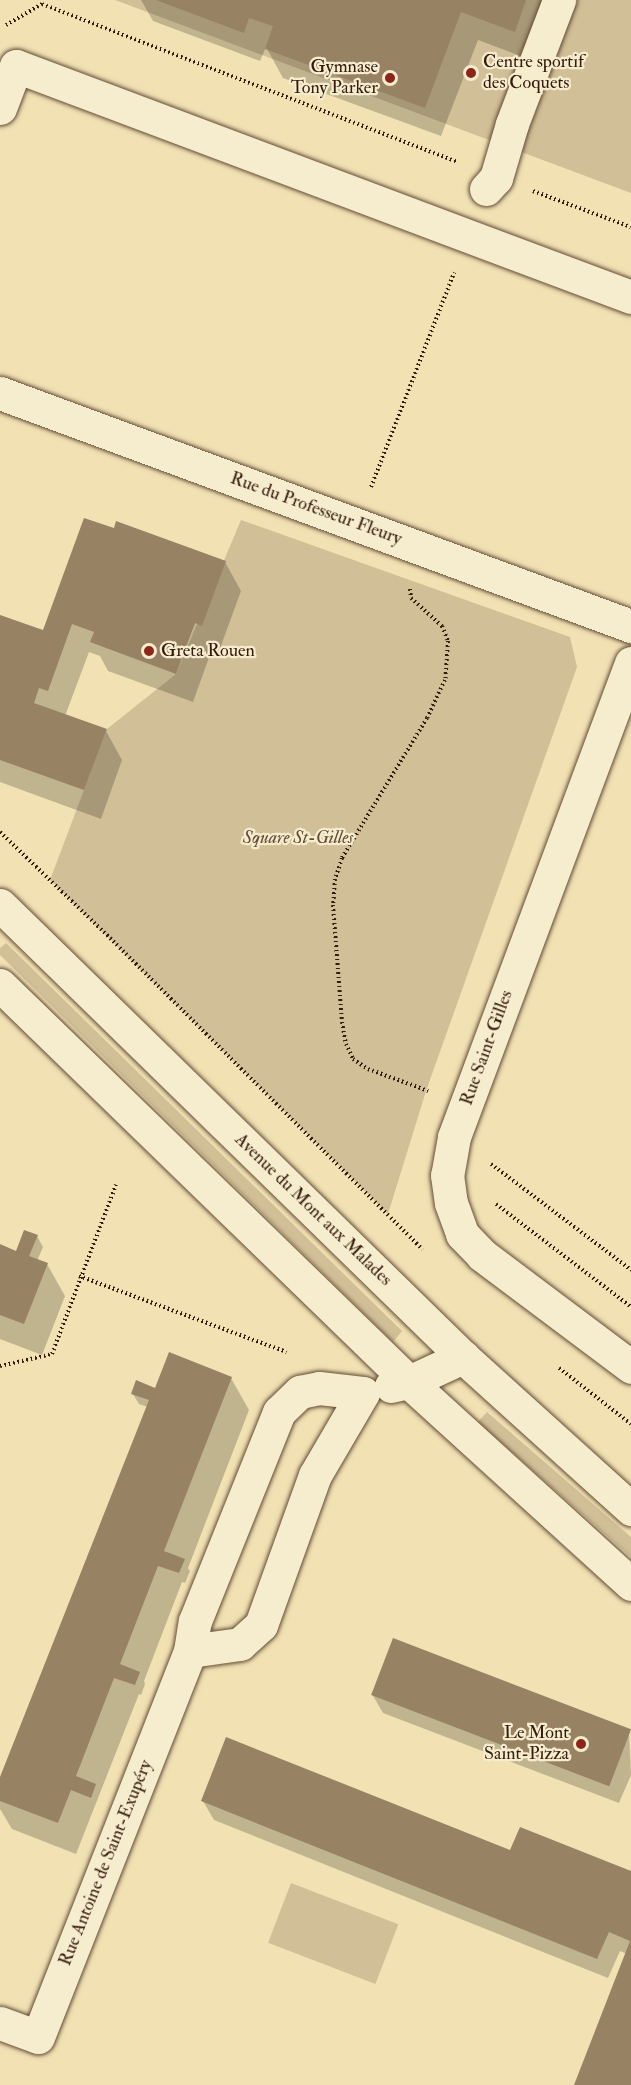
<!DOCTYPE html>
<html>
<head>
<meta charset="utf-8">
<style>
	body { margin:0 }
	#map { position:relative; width:631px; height:2085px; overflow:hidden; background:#f1e1b3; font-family:"IM FELL Double Pica",serif }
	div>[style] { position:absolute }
	.green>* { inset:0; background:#d1bf97; transform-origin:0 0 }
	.shadow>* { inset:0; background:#0003 }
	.building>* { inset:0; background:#978263; transform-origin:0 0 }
	.path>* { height:4px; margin-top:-2px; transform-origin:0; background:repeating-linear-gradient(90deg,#351b0d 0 1.5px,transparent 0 4.5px) }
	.roads { filter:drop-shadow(0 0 2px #644c36) drop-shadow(0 0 2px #644c36) }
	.minor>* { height:33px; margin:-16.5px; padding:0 16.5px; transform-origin:16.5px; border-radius:16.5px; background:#f6ecce }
	.dots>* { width:16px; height:16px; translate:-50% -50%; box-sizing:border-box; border:3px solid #f6ecce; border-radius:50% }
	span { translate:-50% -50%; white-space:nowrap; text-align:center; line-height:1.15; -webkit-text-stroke:4.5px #f6ecce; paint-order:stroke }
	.poi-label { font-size:18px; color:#351b0d }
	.left { translate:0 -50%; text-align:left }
	.right { translate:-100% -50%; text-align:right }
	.street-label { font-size:18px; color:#351b0d }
	.park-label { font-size:18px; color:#644c36; font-style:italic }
</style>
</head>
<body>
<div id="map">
	<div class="green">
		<i style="clip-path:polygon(115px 0,631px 0,631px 193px,505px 146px)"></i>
		<i style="clip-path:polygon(241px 520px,570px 637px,577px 667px,426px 1091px,388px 1214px,50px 880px,107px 729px,176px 674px)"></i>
		<i style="clip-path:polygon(6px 943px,402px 1331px,393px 1342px,0 955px,0 948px)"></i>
		<i style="clip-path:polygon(487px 1412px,631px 1537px,631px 1557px,478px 1422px)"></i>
		<i style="left:291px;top:1883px;width:115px;height:64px;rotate:21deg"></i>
	</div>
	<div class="shadow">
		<i style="clip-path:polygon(141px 0,553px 0,531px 60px,478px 40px,441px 136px,283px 78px,266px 47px,260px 61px,153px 21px)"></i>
		<i style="clip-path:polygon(225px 562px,241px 591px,218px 654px,211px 652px,193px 702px,108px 671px,100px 656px,89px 652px,65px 716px,106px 731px,122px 760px,101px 819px,0 782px,0 617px,44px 632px)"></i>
		<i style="clip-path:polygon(37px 1236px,43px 1247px,37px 1261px,47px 1264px,65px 1296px,42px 1355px,0 1339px,0 1246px,17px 1252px)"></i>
		<i style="clip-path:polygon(231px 1378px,249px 1410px,188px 1568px,190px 1571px,185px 1583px,182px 1582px,144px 1681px,145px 1684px,141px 1695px,139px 1694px,76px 1854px,12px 1829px,0 1809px,0 1781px,148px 1407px,139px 1404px,133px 1394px)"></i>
		<i style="clip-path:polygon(372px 1694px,629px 1732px,631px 1775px,619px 1803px,383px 1713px)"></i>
		<i style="clip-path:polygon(203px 1801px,631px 1873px,631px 2085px,576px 2085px,627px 1954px,620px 1951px,608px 1978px,214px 1820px)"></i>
	</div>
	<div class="building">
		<i style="clip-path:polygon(156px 0,526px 0,515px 32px,461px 12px,425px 108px,265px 49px,273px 26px,249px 18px,244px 33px)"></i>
		<i style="clip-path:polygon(84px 518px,114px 528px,116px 521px,226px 561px,202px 626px,195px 623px,176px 674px,90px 642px,94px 632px,72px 624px,48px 691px,39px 688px,34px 703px,107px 729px,84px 790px,0 760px,0 615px,43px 630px)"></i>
		<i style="clip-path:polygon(24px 1230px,38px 1235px,29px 1256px,48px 1263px,24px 1324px,0 1315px,0 1244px,16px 1251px)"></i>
		<i style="clip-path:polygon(169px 1352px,232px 1377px,164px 1551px,185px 1559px,179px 1573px,158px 1566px,120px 1664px,140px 1672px,135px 1685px,114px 1678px,76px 1776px,96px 1784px,91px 1798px,71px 1790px,58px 1823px,0 1801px,0 1777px,149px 1400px,131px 1394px,136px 1380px,155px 1388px)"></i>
		<i style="left:393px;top:1638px;width:255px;height:61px;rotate:21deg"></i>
		<i style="clip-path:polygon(226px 1737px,510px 1850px,520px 1827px,631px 1871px,631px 2085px,574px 2085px,630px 1941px,609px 1932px,597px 1959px,201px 1801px)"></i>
	</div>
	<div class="path">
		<i style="left:6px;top:25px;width:42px;rotate:-30.3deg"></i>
		<i style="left:42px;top:4px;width:443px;rotate:20.8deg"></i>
		<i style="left:533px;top:191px;width:104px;rotate:20.2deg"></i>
		<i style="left:371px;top:487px;width:230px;rotate:-68.8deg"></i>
		<i style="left:410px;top:589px;width:9px;rotate:84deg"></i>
		<i style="left:411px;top:598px;width:42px;rotate:42.1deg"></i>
		<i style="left:442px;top:626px;width:16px;rotate:68deg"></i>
		<i style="left:448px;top:641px;width:39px;rotate:94deg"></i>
		<i style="left:445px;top:680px;width:42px;rotate:115.3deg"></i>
		<i style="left:427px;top:718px;width:164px;rotate:121.3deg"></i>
		<i style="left:342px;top:858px;width:22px;rotate:108deg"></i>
		<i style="left:335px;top:879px;width:26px;rotate:94deg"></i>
		<i style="left:333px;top:905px;width:117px;rotate:85.6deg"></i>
		<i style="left:342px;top:1022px;width:22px;rotate:80deg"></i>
		<i style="left:346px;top:1044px;width:17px;rotate:65deg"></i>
		<i style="left:353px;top:1059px;width:18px;rotate:34deg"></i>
		<i style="left:368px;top:1069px;width:64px;rotate:20.1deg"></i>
		<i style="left:0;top:832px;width:153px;rotate:43.9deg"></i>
		<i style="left:110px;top:938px;width:441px;rotate:44.9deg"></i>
		<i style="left:491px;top:1164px;width:176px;rotate:37.1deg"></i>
		<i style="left:496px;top:1204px;width:170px;rotate:37.3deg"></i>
		<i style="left:79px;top:1276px;width:221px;rotate:20.1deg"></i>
		<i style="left:0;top:1366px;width:53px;rotate:-13deg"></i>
		<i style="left:52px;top:1354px;width:181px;rotate:-69.3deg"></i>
		<i style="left:559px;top:1368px;width:91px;rotate:37.9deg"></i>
	</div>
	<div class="roads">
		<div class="minor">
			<i style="left:0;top:108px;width:45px;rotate:-69.1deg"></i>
			<i style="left:16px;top:66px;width:657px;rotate:20.59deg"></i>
			<i style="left:486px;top:189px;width:15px;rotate:-48deg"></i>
			<i style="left:496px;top:178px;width:56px;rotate:-73.5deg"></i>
			<i style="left:512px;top:124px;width:133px;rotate:-69.2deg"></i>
			<i style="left:0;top:393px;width:673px;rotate:20.27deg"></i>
			<i style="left:631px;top:663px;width:506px;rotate:110.48deg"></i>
			<i style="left:454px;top:1137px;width:39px;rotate:100deg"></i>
			<i style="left:447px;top:1175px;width:28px;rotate:82deg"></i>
			<i style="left:451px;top:1203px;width:33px;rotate:70deg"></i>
			<i style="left:462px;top:1234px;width:29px;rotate:46deg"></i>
			<i style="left:482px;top:1255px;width:186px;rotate:36.9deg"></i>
			<i style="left:0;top:905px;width:647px;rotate:44.31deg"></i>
			<i style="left:463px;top:1357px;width:227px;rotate:42.1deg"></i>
			<i style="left:0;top:985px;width:570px;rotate:44.15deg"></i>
			<i style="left:409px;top:1382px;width:300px;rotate:42.3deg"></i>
			<i style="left:391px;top:1386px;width:18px;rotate:-13deg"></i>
			<i style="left:409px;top:1382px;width:60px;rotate:-24.8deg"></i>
			<i style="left:0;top:2023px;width:40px;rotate:20.2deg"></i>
			<i style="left:38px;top:2037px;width:415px;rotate:-68.5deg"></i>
			<i style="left:190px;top:1651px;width:30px;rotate:-81deg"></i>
			<i style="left:195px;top:1621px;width:225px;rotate:-68.1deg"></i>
			<i style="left:279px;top:1412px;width:29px;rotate:-44deg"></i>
			<i style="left:300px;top:1392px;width:19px;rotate:-12deg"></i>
			<i style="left:319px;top:1388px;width:44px;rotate:6.5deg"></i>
			<i style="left:363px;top:1393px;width:95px;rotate:120.3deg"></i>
			<i style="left:315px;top:1475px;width:159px;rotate:109.8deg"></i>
			<i style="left:261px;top:1625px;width:28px;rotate:138deg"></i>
			<i style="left:240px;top:1644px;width:50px;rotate:172deg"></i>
		</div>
	</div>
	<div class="dots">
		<i style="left:471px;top:73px;background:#8f2418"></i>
		<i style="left:390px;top:78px;background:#8f2418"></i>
		<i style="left:149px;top:651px;background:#8f2418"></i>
		<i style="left:581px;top:1744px;background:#8f2418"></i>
	</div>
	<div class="poi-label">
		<span class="left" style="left:483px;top:73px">Centre sportif<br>des Coquets</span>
		<span class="right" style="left:378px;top:78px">Gymnase<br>Tony Parker</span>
		<span class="left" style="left:161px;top:651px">Greta Rouen</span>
		<span class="right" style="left:569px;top:1744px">Le Mont<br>Saint-Pizza</span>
	</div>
	<div class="street-label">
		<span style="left:316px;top:509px;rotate:20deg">Rue du Professeur Fleury</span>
		<span style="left:487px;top:1048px;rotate:-70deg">Rue Saint-Gilles</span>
		<span style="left:313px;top:1210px;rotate:44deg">Avenue du Mont aux Malades</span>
		<span style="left:106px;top:1863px;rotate:-68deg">Rue Antoine de Saint-Exupéry</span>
	</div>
	<div class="park-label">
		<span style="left:298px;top:838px">Square St-Gilles</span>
	</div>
</div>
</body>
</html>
